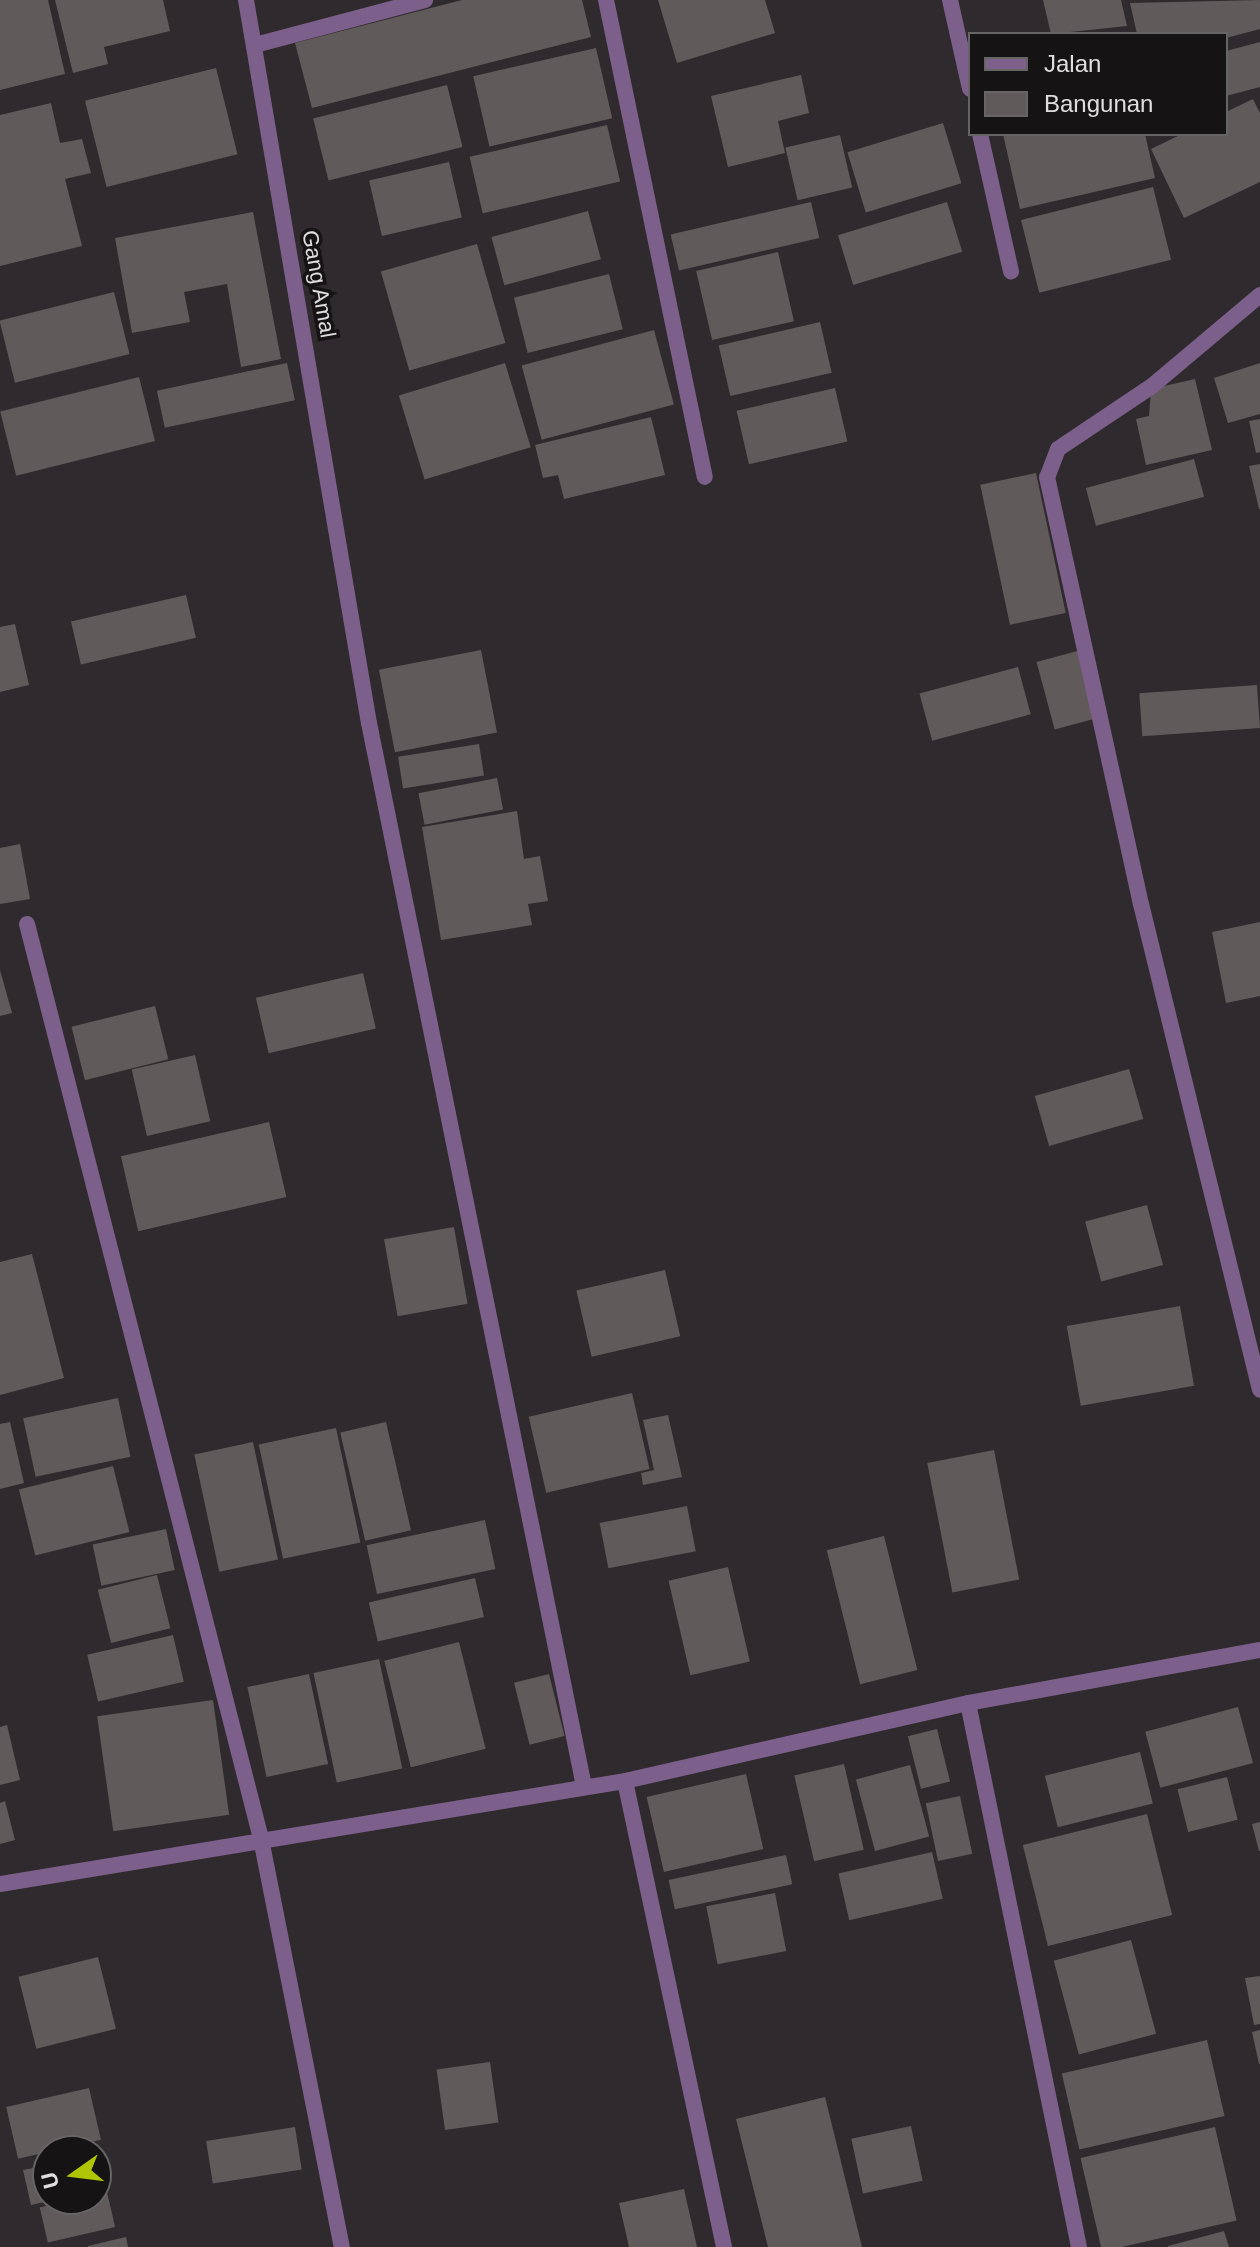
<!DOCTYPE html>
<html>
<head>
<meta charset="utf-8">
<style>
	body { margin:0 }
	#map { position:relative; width:1260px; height:2247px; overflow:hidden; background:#2f2a2d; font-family:Arial,sans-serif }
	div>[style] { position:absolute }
	.building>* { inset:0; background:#615a5b; transform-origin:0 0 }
	.minor>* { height:16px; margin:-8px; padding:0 8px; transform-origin:8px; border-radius:8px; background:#7c5f8a }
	span { translate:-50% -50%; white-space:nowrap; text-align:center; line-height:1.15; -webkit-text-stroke:7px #161315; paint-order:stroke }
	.street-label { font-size:22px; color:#e0dddf }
	.legend { position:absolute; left:968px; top:32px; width:260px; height:104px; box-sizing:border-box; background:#161315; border:2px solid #676466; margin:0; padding:10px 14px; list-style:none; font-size:24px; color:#e0dddf }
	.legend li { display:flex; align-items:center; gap:16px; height:40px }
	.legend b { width:40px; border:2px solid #676466 }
	.north { position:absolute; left:32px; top:2135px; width:80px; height:80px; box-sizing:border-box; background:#161315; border:2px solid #676466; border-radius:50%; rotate:256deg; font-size:22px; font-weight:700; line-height:32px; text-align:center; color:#e0dddf }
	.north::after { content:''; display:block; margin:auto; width:28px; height:36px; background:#afc506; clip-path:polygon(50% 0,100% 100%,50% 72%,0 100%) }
</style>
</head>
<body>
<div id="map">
	<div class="building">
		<i style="clip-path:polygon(0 0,48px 0,65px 74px,0 90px)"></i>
		<i style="clip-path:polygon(55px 0,163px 0,170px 31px,104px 47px,108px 64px,73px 73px)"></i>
		<i style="clip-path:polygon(462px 0,582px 0,591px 37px,312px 108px,295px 43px)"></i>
		<i style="clip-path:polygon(658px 0,765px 0,775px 33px,677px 63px)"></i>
		<i style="clip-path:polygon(1043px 0,1121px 0,1127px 26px,1051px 34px)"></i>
		<i style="clip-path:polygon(1260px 0,1260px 29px,1226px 38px,1137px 34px,1130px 3px)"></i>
		<i style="clip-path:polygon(1260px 42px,1260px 87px,1226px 96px,1226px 51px)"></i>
		<i style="left:596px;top:48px;width:72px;height:126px;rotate:77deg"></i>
		<i style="left:216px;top:68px;width:89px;height:135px;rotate:76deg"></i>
		<i style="clip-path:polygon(801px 75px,809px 113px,778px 121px,785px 153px,728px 167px,711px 96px)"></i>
		<i style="left:447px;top:85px;width:64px;height:138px;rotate:76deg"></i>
		<i style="clip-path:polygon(1253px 99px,1260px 113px,1260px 182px,1184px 218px,1151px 149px,1182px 134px,1226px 134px,1226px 112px)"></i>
		<i style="clip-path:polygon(51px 103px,60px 143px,82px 139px,91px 173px,65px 179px,82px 246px,0 266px,0 115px)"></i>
		<i style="left:943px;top:123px;width:63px;height:100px;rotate:73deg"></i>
		<i style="left:607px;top:125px;width:58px;height:141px;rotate:77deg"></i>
		<i style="clip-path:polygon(1003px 134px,1145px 134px,1155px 178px,1020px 209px)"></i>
		<i style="left:840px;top:135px;width:54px;height:56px;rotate:77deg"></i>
		<i style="left:449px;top:162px;width:57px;height:82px;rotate:77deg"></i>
		<i style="left:1153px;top:187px;width:75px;height:136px;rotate:76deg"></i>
		<i style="left:811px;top:202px;width:37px;height:144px;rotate:77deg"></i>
		<i style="left:947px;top:202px;width:52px;height:114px;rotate:73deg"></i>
		<i style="left:588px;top:211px;width:50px;height:100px;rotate:75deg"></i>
		<i style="clip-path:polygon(253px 212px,281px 359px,241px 367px,227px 284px,184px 292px,190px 322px,132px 333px,115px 238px)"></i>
		<i style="left:477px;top:244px;width:103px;height:100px;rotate:74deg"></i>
		<i style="left:778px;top:252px;width:71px;height:84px;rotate:77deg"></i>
		<i style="left:609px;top:274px;width:57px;height:98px;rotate:76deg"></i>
		<i style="left:114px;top:292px;width:64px;height:118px;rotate:76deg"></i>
		<i style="left:820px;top:322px;width:52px;height:104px;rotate:77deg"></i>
		<i style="left:654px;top:330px;width:77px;height:137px;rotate:75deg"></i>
		<i style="left:287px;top:363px;width:38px;height:133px;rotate:78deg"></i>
		<i style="left:505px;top:363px;width:88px;height:111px;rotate:73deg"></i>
		<i style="clip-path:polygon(1260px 363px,1260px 414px,1228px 423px,1214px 378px)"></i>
		<i style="left:139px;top:377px;width:66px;height:143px;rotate:76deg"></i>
		<i style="clip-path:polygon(1195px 379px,1212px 450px,1146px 465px,1136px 419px,1149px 416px,1151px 389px)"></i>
		<i style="left:835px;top:388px;width:55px;height:101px;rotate:77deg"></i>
		<i style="clip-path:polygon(651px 417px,665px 475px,564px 499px,558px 475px,543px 478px,535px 445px)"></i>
		<i style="clip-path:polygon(1260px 419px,1260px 452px,1256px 453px,1249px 421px)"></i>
		<i style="left:1194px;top:459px;width:39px;height:112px;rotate:75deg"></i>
		<i style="clip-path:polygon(1260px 464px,1260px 509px,1259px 509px,1249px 466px)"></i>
		<i style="left:1036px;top:473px;width:143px;height:57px;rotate:78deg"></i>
		<i style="left:186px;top:595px;width:44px;height:118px;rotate:77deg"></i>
		<i style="clip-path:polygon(15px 624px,29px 685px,0 692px,0 627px)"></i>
		<i style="left:481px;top:650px;width:84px;height:104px;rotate:79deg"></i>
		<i style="left:1081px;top:650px;width:70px;height:46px;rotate:75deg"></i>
		<i style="left:1018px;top:667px;width:49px;height:102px;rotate:75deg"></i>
		<i style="left:1257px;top:685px;width:43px;height:118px;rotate:86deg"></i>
		<i style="left:479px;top:744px;width:32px;height:82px;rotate:81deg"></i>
		<i style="left:497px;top:778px;width:32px;height:80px;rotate:79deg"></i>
		<i style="clip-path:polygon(517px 811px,524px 859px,540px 856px,548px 901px,528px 904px,532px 925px,441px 940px,422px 827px)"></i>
		<i style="clip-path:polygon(20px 844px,30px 899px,0 904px,0 848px)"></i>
		<i style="clip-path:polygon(1260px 922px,1260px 996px,1226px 1003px,1212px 932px)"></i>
		<i style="clip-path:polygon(0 970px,12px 1013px,0 1016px)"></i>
		<i style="left:363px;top:973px;width:57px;height:110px;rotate:77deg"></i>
		<i style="left:155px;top:1006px;width:55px;height:86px;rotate:76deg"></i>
		<i style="left:195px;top:1055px;width:68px;height:65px;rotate:77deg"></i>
		<i style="left:1129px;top:1069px;width:52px;height:98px;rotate:74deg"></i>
		<i style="left:269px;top:1122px;width:77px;height:152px;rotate:77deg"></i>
		<i style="left:1147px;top:1205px;width:62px;height:64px;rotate:75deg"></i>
		<i style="left:454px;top:1227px;width:78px;height:71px;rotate:80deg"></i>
		<i style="clip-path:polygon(32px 1254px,64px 1378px,0 1395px,0 1262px)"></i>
		<i style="left:665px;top:1270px;width:68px;height:91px;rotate:77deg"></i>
		<i style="left:1180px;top:1306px;width:81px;height:115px;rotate:80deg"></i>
		<i style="left:632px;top:1393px;width:78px;height:106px;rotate:77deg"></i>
		<i style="left:118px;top:1398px;width:60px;height:97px;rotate:78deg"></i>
		<i style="clip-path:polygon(668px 1415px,682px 1477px,643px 1485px,641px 1473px,654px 1470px,643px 1420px)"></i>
		<i style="clip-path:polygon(10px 1422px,24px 1483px,0 1489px,0 1424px)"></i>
		<i style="left:386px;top:1422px;width:111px;height:47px;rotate:77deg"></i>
		<i style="left:336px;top:1428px;width:117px;height:79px;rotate:78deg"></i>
		<i style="left:253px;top:1442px;width:120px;height:60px;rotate:78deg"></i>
		<i style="left:994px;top:1450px;width:132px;height:68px;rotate:79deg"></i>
		<i style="left:113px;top:1466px;width:68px;height:97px;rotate:76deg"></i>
		<i style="left:687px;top:1506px;width:46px;height:89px;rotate:79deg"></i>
		<i style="left:485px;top:1520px;width:50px;height:121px;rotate:78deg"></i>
		<i style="left:166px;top:1529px;width:42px;height:75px;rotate:78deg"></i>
		<i style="left:884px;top:1536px;width:138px;height:59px;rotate:76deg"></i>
		<i style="left:728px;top:1567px;width:97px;height:61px;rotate:77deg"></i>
		<i style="left:157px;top:1575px;width:55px;height:61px;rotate:76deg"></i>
		<i style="left:475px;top:1578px;width:40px;height:109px;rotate:77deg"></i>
		<i style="left:173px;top:1635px;width:48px;height:88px;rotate:77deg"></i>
		<i style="left:459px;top:1642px;width:110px;height:77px;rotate:76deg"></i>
		<i style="left:379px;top:1659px;width:112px;height:67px;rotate:78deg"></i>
		<i style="left:309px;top:1674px;width:92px;height:63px;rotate:78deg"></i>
		<i style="left:549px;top:1674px;width:64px;height:36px;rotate:76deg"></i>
		<i style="left:213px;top:1700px;width:116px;height:117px;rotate:82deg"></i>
		<i style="left:1238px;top:1707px;width:58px;height:96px;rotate:75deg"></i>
		<i style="clip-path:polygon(7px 1725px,20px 1780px,0 1785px,0 1727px)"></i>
		<i style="left:937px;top:1729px;width:54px;height:30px;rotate:76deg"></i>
		<i style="left:1140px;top:1752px;width:53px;height:98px;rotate:76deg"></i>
		<i style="left:844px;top:1764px;width:88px;height:51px;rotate:77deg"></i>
		<i style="left:910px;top:1765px;width:74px;height:56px;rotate:75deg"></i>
		<i style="left:746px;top:1774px;width:77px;height:102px;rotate:77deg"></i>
		<i style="left:1227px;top:1777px;width:44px;height:51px;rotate:76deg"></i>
		<i style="left:960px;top:1796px;width:59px;height:35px;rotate:78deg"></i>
		<i style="clip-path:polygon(5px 1801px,15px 1840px,0 1844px,0 1803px)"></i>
		<i style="left:1147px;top:1814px;width:104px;height:128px;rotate:76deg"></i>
		<i style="clip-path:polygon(1260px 1822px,1260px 1851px,1259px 1851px,1252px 1824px)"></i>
		<i style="left:932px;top:1852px;width:48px;height:96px;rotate:77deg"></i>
		<i style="left:786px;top:1855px;width:30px;height:120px;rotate:78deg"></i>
		<i style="left:775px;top:1893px;width:59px;height:70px;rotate:79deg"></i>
		<i style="left:1131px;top:1940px;width:97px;height:80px;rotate:75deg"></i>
		<i style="left:98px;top:1957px;width:74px;height:82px;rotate:76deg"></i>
		<i style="clip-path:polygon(1260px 1976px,1260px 2024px,1254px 2025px,1245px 1978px)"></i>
		<i style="clip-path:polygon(1260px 2030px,1260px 2064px,1259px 2064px,1252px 2032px)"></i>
		<i style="left:1207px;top:2040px;width:78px;height:149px;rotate:77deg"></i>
		<i style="left:490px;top:2062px;width:61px;height:54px;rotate:82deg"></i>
		<i style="left:89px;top:2088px;width:53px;height:85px;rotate:77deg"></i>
		<i style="clip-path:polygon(825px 2097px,862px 2247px,768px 2247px,736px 2119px)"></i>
		<i style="left:911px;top:2126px;width:56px;height:61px;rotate:78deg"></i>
		<i style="left:295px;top:2127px;width:43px;height:90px;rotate:81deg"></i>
		<i style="left:1215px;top:2127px;width:96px;height:138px;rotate:77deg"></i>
		<i style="clip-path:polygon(102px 2153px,110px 2188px,96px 2191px,96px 2154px)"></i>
		<i style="clip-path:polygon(48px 2165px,48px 2199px,54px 2200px,31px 2205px,23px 2170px)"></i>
		<i style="clip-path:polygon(684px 2189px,697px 2247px,629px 2247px,619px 2203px)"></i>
		<i style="left:107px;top:2192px;width:36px;height:69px;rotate:77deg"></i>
		<i style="clip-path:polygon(1224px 2231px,1229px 2247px,1168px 2247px,1168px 2246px)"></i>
		<i style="clip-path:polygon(126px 2237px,128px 2247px,88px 2247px,88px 2246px)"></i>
	</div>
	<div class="minor">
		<i style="left:246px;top:0;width:733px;rotate:80.35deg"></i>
		<i style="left:369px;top:723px;width:1085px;rotate:78.57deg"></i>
		<i style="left:606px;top:0;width:487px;rotate:78.3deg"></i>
		<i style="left:950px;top:0;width:91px;rotate:77.3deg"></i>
		<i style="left:255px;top:45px;width:176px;rotate:-14.8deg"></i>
		<i style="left:980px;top:134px;width:141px;rotate:77.3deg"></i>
		<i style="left:1260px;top:295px;width:141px;rotate:139.9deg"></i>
		<i style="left:1152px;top:386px;width:113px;rotate:146.2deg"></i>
		<i style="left:1058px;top:449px;width:30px;rotate:111deg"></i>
		<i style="left:1047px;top:477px;width:437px;rotate:77.6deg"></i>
		<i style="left:1141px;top:904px;width:500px;rotate:76.24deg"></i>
		<i style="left:27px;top:924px;width:944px;rotate:75.65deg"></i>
		<i style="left:261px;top:1839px;width:416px;rotate:78.8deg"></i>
		<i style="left:968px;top:1703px;width:555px;rotate:78.47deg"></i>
		<i style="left:625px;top:1781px;width:476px;rotate:78deg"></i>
		<i style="left:0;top:1884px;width:633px;rotate:-9.36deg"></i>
		<i style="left:625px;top:1781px;width:352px;rotate:-12.8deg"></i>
		<i style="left:968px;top:1703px;width:297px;rotate:-10.3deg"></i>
	</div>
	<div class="street-label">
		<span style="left:319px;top:284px;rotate:80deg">Gang Amal</span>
	</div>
	<ul class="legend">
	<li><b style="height:10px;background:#7c5f8a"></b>Jalan</li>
	<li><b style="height:22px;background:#615a5b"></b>Bangunan</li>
	</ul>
	<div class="north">U</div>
</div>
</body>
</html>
